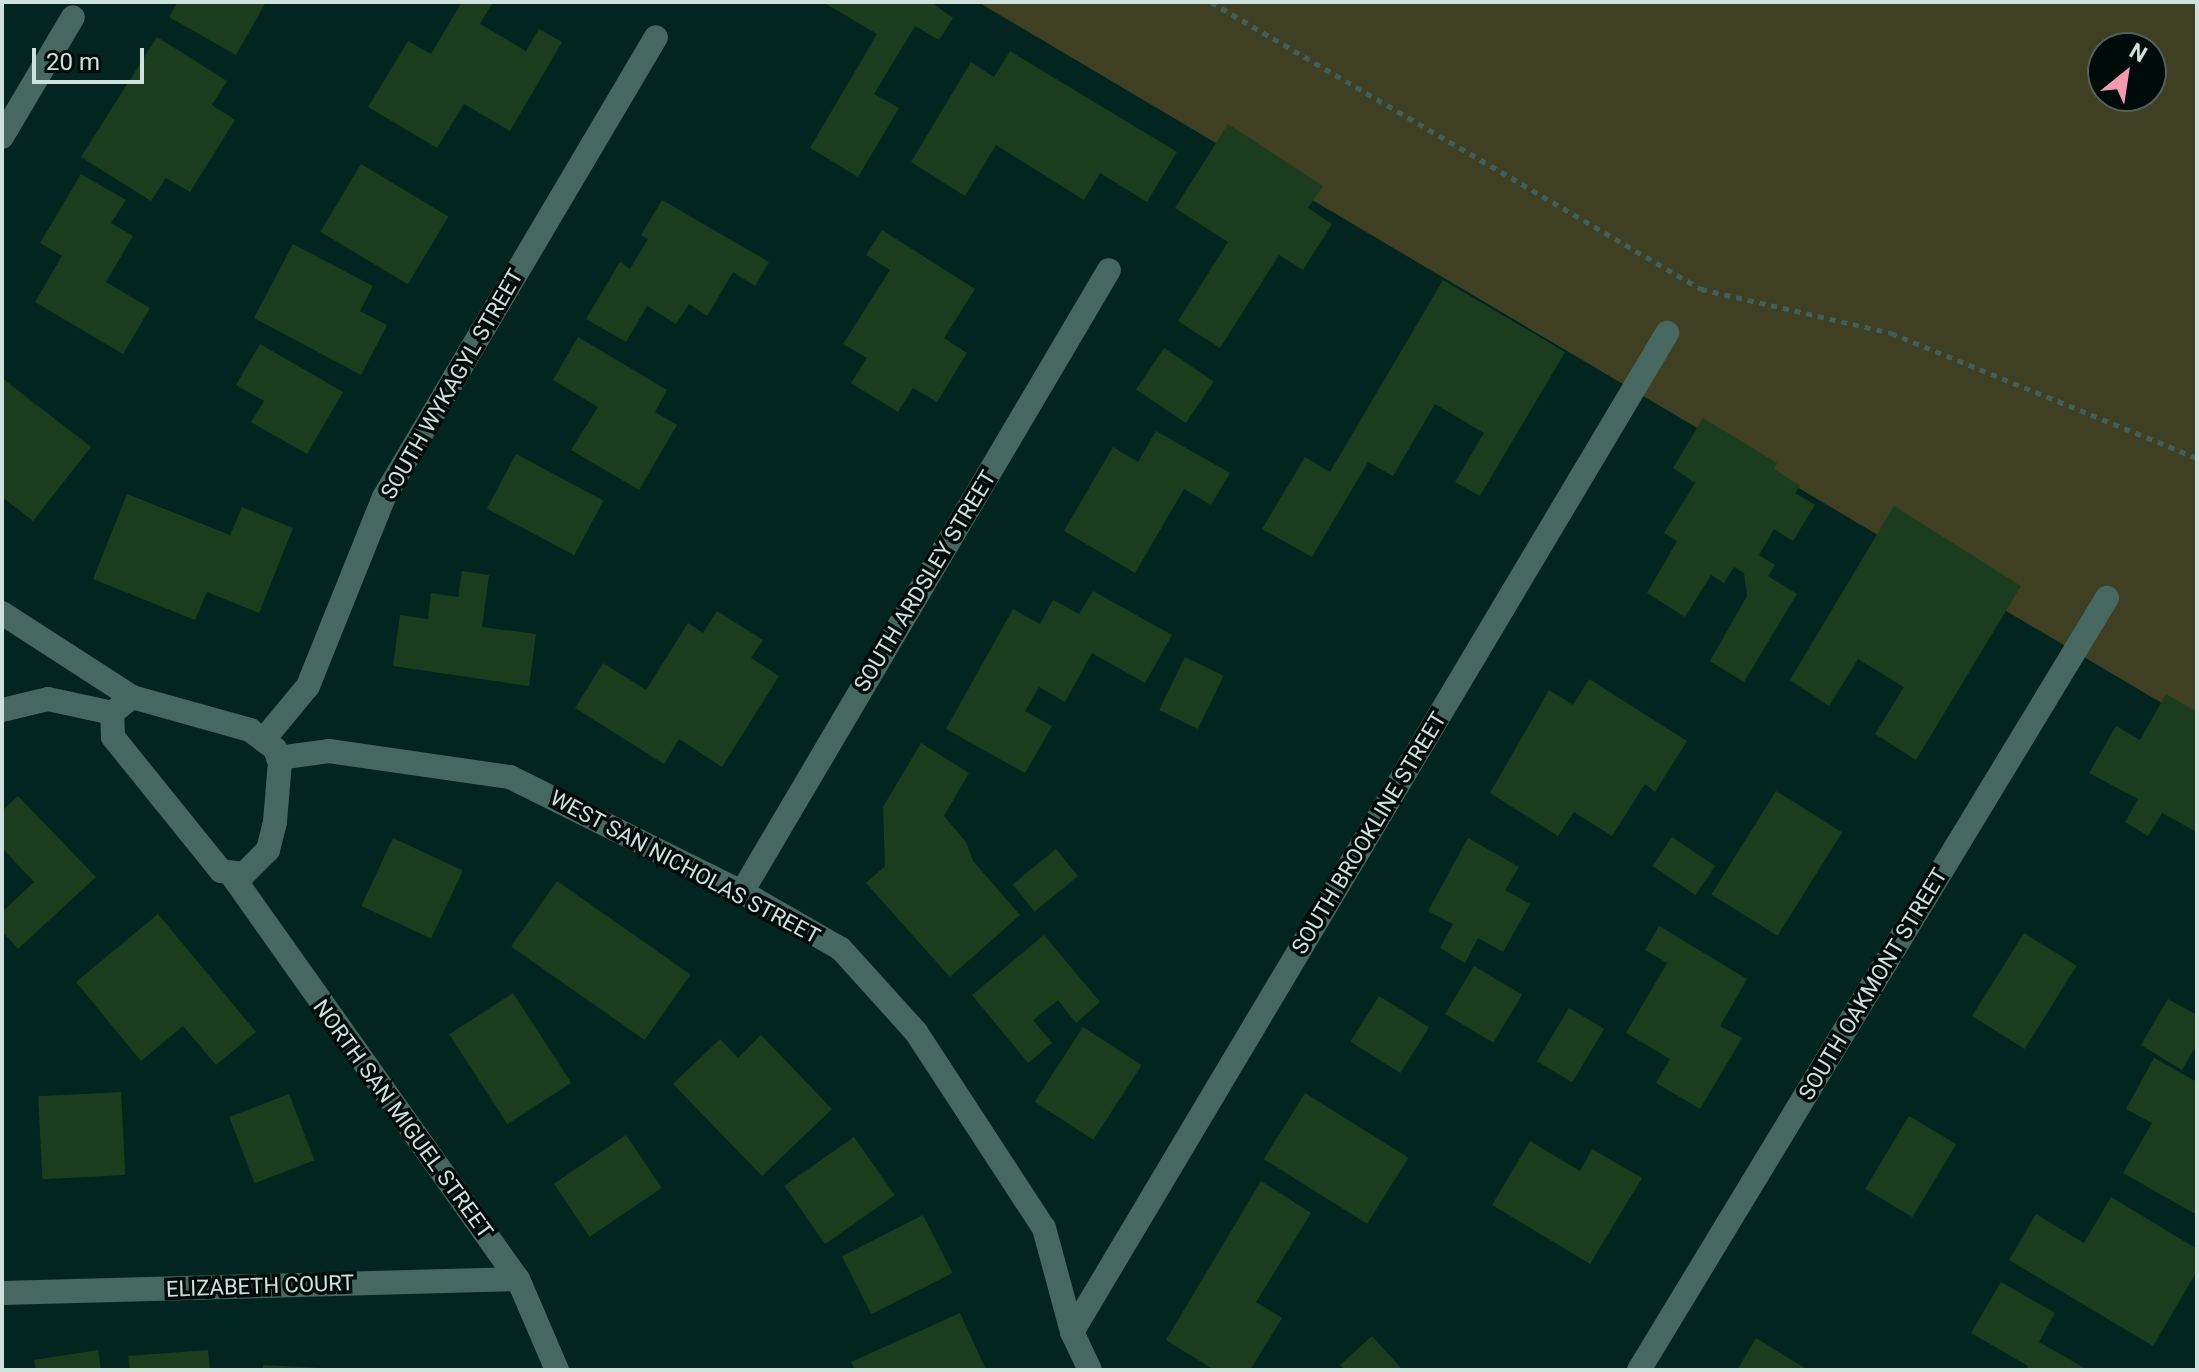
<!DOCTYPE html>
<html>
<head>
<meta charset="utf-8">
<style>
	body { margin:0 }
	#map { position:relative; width:2199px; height:1372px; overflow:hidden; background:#02251f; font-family:Roboto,sans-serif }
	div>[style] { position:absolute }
	.green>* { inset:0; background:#3f3f23 }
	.building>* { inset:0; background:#1c3d1d; transform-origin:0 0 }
	.path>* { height:5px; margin-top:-2.5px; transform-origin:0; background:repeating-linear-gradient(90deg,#415f5a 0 6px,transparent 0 12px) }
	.street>* { height:24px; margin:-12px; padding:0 12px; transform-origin:12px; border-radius:12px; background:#466861 }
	span { translate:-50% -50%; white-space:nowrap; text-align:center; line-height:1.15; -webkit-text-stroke:7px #010b09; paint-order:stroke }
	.street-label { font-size:22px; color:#cee1dc }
	.frame { position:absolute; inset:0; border:4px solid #cee1dc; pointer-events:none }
	.north { position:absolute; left:2087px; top:32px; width:80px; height:80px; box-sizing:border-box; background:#010b09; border:2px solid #53615d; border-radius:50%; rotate:30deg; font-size:22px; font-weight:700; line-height:32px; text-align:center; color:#cee1dc }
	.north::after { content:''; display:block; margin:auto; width:28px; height:36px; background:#f29aae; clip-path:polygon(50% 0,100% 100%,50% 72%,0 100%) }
	.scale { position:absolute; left:32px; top:48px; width:112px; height:36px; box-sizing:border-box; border:4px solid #cee1dc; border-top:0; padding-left:10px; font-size:24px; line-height:28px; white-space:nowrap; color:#cee1dc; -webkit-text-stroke:6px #010b09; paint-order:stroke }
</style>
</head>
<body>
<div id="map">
	<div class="green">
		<i style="clip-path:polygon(evenodd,978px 2px,2197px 2px,2197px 724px,978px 2px,2103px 48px,2151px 48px,2151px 96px,2103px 96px,2103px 48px)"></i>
	</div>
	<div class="building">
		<i style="clip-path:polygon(178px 2px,266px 2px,236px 55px,169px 17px)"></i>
		<i style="clip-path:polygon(462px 2px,493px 2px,480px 24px,526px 51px,539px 29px,562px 42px,510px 131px,464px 104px,437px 148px,368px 107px,408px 41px,431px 54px)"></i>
		<i style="clip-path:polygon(823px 2px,931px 2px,953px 18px,939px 40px,915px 26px,874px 94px,899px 108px,858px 177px,810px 148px,877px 34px)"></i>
		<i style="clip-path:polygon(157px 37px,227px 81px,212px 105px,235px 120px,190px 192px,166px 178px,151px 201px,81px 157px)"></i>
		<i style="clip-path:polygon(1010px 51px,1177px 152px,1147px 202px,1100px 173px,1084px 200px,996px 145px,965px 196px,911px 162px,971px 62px,994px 77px)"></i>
		<i style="clip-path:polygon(1228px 124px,1323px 186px,1308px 208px,1332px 224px,1303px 270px,1279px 255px,1220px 348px,1178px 321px,1228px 242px,1175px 208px)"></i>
		<i style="left:361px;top:164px;width:102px;height:79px;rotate:31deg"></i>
		<i style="clip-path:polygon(81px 174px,126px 200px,111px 223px,133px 236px,106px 282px,150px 308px,123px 354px,35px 302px,62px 256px,40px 243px)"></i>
		<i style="clip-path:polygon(662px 200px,769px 262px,755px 286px,733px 272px,707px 316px,689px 304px,676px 324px,647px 306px,626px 342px,586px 319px,620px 262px,630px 269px,648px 239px,641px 235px)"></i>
		<i style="clip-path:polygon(882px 230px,975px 289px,944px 338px,967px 353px,937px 402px,913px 388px,898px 412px,851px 383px,867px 358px,843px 344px,890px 270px,866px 255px)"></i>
		<i style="clip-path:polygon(293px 244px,373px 286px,360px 311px,387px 325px,361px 375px,254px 318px)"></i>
		<i style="clip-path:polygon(1443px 280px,1565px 352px,1480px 496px,1455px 482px,1484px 433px,1435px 404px,1393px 476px,1368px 462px,1312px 557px,1262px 529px,1305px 457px,1330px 472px)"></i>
		<i style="clip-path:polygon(578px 337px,667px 390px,655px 412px,677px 425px,639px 490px,571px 450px,598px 407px,553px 380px)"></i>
		<i style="clip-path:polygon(260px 344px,343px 392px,307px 454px,251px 422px,264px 401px,236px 385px)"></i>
		<i style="left:1164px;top:348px;width:60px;height:50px;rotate:34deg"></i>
		<i style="clip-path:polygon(2px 378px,91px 447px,33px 521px,2px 497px)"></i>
		<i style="clip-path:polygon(1703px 418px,1777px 463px,1774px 469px,1800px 486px,1795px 493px,1815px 505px,1793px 541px,1774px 529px,1759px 555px,1775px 565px,1768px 576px,1797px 594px,1744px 682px,1710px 661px,1747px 596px,1744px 573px,1734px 567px,1724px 583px,1711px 575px,1685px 617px,1647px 593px,1677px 541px,1664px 533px,1695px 483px,1673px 468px)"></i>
		<i style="clip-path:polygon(1156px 431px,1230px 473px,1211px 505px,1184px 489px,1135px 573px,1064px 531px,1113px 447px,1138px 462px)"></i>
		<i style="left:516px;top:454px;width:99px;height:62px;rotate:28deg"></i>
		<i style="clip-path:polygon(127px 494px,230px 535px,242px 507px,293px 528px,259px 613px,207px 592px,195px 620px,93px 579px)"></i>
		<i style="clip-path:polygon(1894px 506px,2021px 586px,1916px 760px,1875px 734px,1904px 687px,1858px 659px,1829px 706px,1790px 680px)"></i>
		<i style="clip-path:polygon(462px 571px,489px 575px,482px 627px,536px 634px,529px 686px,393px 666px,400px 615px,428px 619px,431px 593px,458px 597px)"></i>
		<i style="clip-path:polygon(1093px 591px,1172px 635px,1145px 683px,1092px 653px,1065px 702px,1039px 687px,1025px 711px,1052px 726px,1025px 773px,946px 729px,1013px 609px,1040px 624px,1053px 600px,1079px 614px)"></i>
		<i style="clip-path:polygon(717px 611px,763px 640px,751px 658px,779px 676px,722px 767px,679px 739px,664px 764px,575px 708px,603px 663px,646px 690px,688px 623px,703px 633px)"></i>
		<i style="left:1185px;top:657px;width:43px;height:59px;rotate:26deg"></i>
		<i style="clip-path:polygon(1589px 679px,1687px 741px,1655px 792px,1645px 784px,1612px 836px,1574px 812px,1558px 836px,1490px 793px,1549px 690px,1573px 705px)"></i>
		<i style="clip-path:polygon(2166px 694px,2197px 712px,2197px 832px,2162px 813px,2148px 836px,2125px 822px,2138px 799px,2089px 773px,2116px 726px,2140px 740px)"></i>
		<i style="clip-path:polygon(921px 743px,969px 773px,944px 816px,966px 842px,973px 861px,1020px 915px,950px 977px,866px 883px,885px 866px,883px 807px)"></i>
		<i style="left:1776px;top:791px;width:78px;height:122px;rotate:32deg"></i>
		<i style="clip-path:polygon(18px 796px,96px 877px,18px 949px,2px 931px,2px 912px,34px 882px,2px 848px,2px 811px)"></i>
		<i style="left:1672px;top:837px;width:52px;height:35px;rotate:34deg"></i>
		<i style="left:393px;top:838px;width:77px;height:75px;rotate:25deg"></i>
		<i style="clip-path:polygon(1468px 838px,1519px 867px,1505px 890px,1530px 904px,1503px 952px,1478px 938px,1465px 963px,1440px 948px,1453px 924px,1428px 911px)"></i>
		<i style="left:1056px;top:849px;width:35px;height:56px;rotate:51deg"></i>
		<i style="left:557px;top:881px;width:163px;height:80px;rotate:35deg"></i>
		<i style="clip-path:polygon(158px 914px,256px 1032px,216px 1065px,183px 1026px,141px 1061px,76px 982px)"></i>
		<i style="clip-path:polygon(1659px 926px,1747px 979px,1720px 1026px,1742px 1038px,1700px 1109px,1656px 1083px,1670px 1059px,1626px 1033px,1667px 963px,1645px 950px)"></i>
		<i style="left:2024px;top:933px;width:62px;height:98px;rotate:32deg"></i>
		<i style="clip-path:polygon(1044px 935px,1100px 1002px,1076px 1023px,1058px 1000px,1033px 1020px,1052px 1043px,1028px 1063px,972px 995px)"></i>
		<i style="left:1474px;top:966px;width:56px;height:56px;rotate:31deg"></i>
		<i style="left:513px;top:993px;width:107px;height:76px;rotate:57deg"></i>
		<i style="left:1379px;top:996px;width:59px;height:54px;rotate:32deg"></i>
		<i style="clip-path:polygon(2168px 999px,2197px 1015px,2197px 1044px,2182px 1070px,2141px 1045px)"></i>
		<i style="left:1569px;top:1008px;width:41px;height:62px;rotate:31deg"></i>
		<i style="left:1083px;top:1027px;width:70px;height:89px;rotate:33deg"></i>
		<i style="clip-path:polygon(761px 1035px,832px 1109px,762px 1176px,673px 1084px,720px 1039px,738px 1058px)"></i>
		<i style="clip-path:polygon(2154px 1058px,2197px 1082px,2197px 1215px,2123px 1173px,2152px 1123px,2126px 1109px)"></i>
		<i style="left:121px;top:1092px;width:83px;height:83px;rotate:87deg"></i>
		<i style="left:1305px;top:1093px;width:122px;height:78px;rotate:32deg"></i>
		<i style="left:289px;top:1094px;width:71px;height:64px;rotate:69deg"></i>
		<i style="left:1909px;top:1116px;width:55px;height:85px;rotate:31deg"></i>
		<i style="left:626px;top:1135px;width:64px;height:87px;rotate:56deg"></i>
		<i style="left:854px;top:1137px;width:71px;height:85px;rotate:55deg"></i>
		<i style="clip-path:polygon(1530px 1141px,1580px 1171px,1592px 1149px,1642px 1178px,1590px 1264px,1492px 1205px)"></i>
		<i style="clip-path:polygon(1261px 1181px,1311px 1213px,1256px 1302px,1282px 1318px,1250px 1370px,1214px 1370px,1166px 1340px)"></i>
		<i style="clip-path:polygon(2111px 1197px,2197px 1249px,2197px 1271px,2153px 1346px,2009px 1260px,2036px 1214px,2084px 1243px)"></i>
		<i style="left:923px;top:1215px;width:65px;height:91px;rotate:63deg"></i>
		<i style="clip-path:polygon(2001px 1282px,2055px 1313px,2039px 1342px,2088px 1370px,2026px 1370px,2028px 1366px,1971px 1333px)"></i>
		<i style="clip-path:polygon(960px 1313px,986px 1370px,855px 1370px,851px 1362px)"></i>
		<i style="clip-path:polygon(1372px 1336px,1401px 1368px,1345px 1370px,1340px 1365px)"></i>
		<i style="clip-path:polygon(1756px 1338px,1808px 1370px,1737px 1370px)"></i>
		<i style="clip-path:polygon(98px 1350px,101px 1370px,36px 1370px,34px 1360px)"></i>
		<i style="clip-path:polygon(208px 1350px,210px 1370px,130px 1370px,128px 1356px)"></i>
		<i style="clip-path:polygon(263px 1365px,321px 1368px,321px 1370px,263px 1370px)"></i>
	</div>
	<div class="path">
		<i style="left:1211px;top:2px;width:568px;rotate:30.36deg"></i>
		<i style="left:1701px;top:289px;width:195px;rotate:13deg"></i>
		<i style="left:1891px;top:333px;width:331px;rotate:22.2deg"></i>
	</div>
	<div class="street">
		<i style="left:2px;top:137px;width:139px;rotate:-59.4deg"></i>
		<i style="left:2px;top:613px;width:155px;rotate:32.9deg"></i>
		<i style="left:132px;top:697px;width:123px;rotate:15.6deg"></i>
		<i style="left:250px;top:730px;width:31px;rotate:37deg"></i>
		<i style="left:275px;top:749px;width:14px;rotate:69deg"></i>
		<i style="left:280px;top:762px;width:60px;rotate:94.8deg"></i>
		<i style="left:275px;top:822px;width:29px;rotate:104deg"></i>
		<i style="left:268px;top:850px;width:34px;rotate:135deg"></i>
		<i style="left:244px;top:874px;width:23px;rotate:-173deg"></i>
		<i style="left:221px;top:871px;width:172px;rotate:-128.9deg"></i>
		<i style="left:113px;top:737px;width:24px;rotate:-92deg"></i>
		<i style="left:112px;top:713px;width:26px;rotate:-39deg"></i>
		<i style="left:2px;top:710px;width:47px;rotate:-13.4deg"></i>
		<i style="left:48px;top:699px;width:66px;rotate:12.3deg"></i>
		<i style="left:265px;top:738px;width:67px;rotate:-50.4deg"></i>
		<i style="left:308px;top:686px;width:204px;rotate:-68.1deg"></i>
		<i style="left:384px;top:497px;width:534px;rotate:-59.4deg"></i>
		<i style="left:278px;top:758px;width:51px;rotate:-7.8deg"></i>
		<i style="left:329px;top:751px;width:183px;rotate:8.2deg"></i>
		<i style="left:510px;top:777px;width:259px;rotate:26.4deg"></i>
		<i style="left:742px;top:892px;width:114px;rotate:29.9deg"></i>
		<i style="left:841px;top:949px;width:112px;rotate:47.9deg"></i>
		<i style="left:916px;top:1032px;width:234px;rotate:56.9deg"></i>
		<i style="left:1044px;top:1228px;width:108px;rotate:74.9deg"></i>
		<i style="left:1072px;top:1332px;width:42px;rotate:64.7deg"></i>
		<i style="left:233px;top:877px;width:493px;rotate:54.7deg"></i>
		<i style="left:518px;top:1279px;width:99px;rotate:66.8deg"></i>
		<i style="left:742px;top:892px;width:722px;rotate:-59.46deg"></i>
		<i style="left:2px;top:1293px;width:516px;rotate:-1.55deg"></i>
		<i style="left:1072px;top:1332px;width:1163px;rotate:-59.22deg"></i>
		<i style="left:1639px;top:1370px;width:903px;rotate:-58.78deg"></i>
	</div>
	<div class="street-label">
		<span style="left:452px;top:384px;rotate:-60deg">SOUTH WYKAGYL STREET</span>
		<span style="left:925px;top:581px;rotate:-59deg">SOUTH ARDSLEY STREET</span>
		<span style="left:1369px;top:833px;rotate:-59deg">SOUTH BROOKLINE STREET</span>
		<span style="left:685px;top:867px;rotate:28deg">WEST SAN NICHOLAS STREET</span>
		<span style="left:1873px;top:984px;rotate:-59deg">SOUTH OAKMONT STREET</span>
		<span style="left:403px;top:1119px;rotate:54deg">NORTH SAN MIGUEL STREET</span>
		<span style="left:260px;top:1286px;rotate:-2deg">ELIZABETH COURT</span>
	</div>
	<div class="frame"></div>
	<div class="north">N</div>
	<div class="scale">20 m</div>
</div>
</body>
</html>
